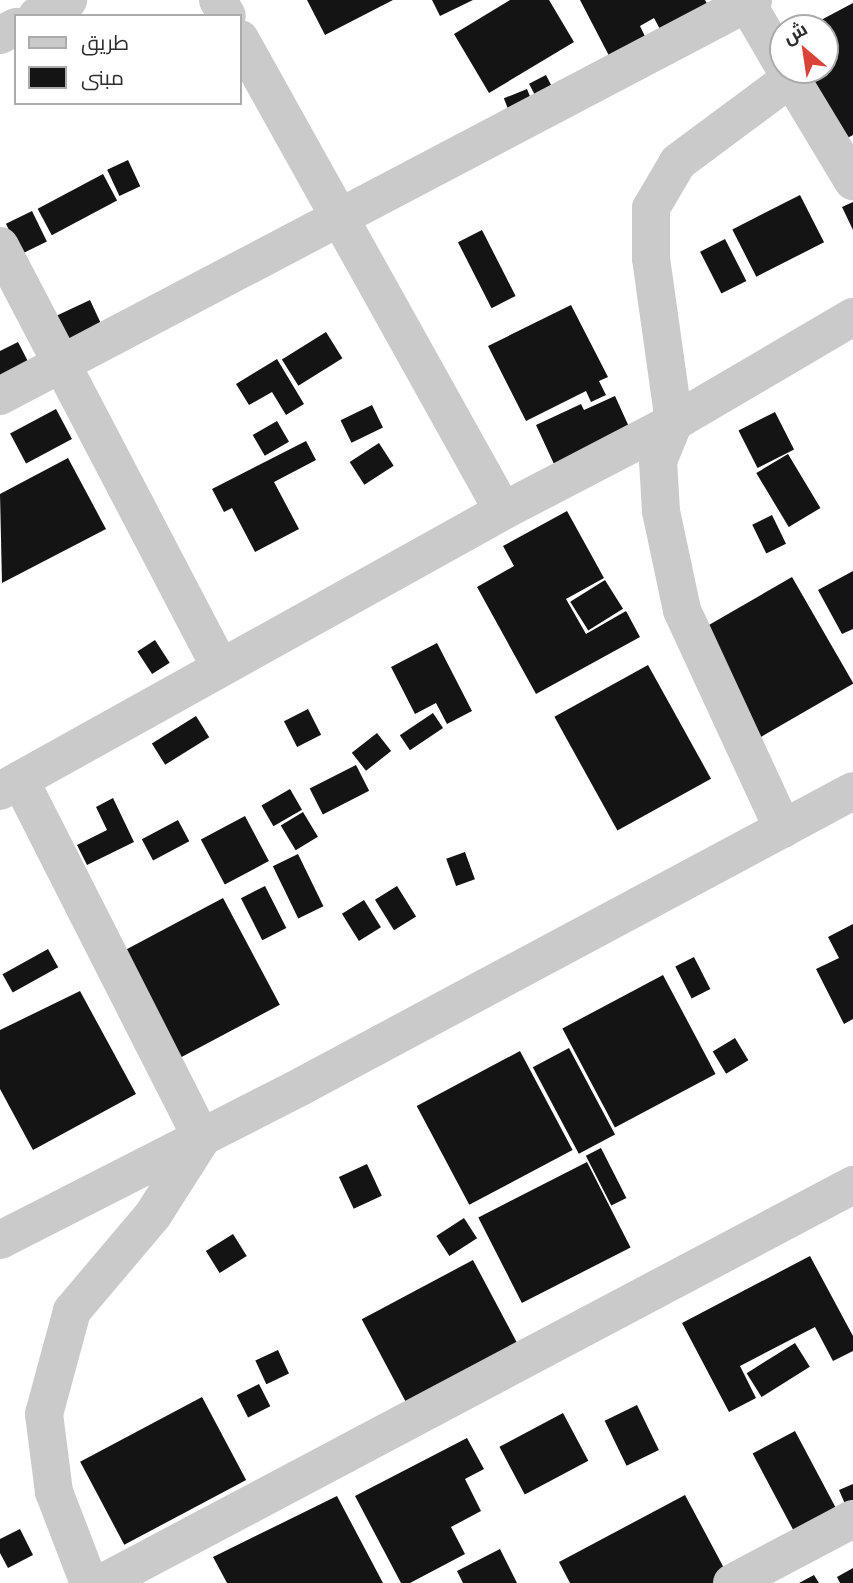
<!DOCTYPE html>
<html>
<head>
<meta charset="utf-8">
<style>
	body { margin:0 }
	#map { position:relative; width:853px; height:1583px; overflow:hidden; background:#fff; font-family:Commissioner,Cairo,sans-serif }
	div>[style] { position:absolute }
	.building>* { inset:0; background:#141414; transform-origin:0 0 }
	.minor>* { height:38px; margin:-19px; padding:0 19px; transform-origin:19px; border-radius:19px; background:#cacaca }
	.tertiary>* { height:38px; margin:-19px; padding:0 19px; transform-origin:19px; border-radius:19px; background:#cacaca }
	span { translate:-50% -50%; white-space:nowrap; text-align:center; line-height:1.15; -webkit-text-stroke:7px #fff; paint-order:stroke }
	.legend { position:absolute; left:14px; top:14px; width:228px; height:91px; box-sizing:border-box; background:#fff; border:2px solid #ababab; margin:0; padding:9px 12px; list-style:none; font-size:21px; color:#2d2d2d }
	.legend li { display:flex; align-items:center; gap:14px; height:35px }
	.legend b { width:35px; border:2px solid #ababab }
	.north { position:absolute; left:769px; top:14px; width:70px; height:70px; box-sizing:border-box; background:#fff; border:2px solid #ababab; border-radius:50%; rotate:331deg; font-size:19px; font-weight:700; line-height:28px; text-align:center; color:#2d2d2d }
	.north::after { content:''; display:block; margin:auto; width:24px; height:32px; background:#db4238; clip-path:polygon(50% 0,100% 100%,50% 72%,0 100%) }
</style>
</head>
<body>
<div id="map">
	<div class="building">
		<i style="clip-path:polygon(307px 0,393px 0,325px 35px)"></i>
		<i style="clip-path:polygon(432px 0,473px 0,440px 16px)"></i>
		<i style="clip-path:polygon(510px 0,549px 0,574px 42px,489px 93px,454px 34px)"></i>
		<i style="clip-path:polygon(580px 0,705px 0,717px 22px,669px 46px,654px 18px,640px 26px,654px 55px,618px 73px)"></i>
		<i style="clip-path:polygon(853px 3px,853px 135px,836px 144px,797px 70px,825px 70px,825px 28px,806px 28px)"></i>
		<i style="left:546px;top:75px;width:36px;height:19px;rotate:63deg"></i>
		<i style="left:527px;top:89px;width:29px;height:25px;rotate:68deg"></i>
		<i style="left:128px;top:160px;width:29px;height:23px;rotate:65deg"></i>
		<i style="left:103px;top:174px;width:30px;height:74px;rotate:62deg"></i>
		<i style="left:800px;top:195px;width:53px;height:76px;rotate:63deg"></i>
		<i style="clip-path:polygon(853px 202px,853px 230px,842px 207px)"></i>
		<i style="left:32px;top:211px;width:34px;height:29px;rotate:64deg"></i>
		<i style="left:482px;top:230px;width:74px;height:27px;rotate:63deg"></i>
		<i style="left:725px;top:239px;width:47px;height:28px;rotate:63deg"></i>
		<i style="left:90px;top:300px;width:33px;height:37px;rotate:65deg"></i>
		<i style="clip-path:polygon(571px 305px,608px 377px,599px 381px,606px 395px,591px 402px,586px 391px,526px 421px,488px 346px)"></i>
		<i style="left:326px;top:332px;width:31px;height:52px;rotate:58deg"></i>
		<i style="clip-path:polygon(18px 342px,36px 377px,0 397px,0 351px)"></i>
		<i style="clip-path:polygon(277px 359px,304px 404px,286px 415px,272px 392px,249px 405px,236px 384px)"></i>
		<i style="clip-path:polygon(615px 396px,630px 429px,554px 464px,536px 425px,581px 404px,584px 410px)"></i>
		<i style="left:372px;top:405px;width:25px;height:35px;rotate:64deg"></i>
		<i style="left:56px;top:409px;width:34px;height:52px;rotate:62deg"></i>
		<i style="left:775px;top:412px;width:42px;height:41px;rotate:63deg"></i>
		<i style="left:277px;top:421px;width:24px;height:28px;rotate:60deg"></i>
		<i style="clip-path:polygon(306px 441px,316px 460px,274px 482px,299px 529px,255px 552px,232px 508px,224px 512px,212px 489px)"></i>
		<i style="left:379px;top:443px;width:27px;height:35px;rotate:57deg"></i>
		<i style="left:788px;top:454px;width:63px;height:37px;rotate:59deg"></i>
		<i style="clip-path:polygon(68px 458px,106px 529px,2px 583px,0 494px)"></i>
		<i style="clip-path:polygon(567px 511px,604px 578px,566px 599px,586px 634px,626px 611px,640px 637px,536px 694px,477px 587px,514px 566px,503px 546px)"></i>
		<i style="left:772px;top:515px;width:32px;height:22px;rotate:64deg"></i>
		<i style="clip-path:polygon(853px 571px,853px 629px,842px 634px,818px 590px)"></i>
		<i style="left:792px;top:577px;width:123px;height:118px;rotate:60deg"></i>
		<i style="left:605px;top:580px;width:34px;height:41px;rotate:58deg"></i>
		<i style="left:155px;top:640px;width:27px;height:21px;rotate:57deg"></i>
		<i style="clip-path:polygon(437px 643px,472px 711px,447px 724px,436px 703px,415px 714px,391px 667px)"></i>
		<i style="left:648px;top:665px;width:130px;height:107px;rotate:61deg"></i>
		<i style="left:308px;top:709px;width:29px;height:27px;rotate:63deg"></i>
		<i style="left:433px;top:713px;width:18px;height:40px;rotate:56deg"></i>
		<i style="left:196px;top:716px;width:25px;height:52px;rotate:58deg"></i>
		<i style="left:377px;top:733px;width:23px;height:32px;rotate:52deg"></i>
		<i style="left:356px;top:765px;width:29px;height:52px;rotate:63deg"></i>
		<i style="left:290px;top:789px;width:24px;height:33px;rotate:60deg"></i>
		<i style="clip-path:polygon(113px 798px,134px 842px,87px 865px,77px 845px,107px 830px,96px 807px)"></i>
		<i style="left:303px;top:812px;width:29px;height:26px;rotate:59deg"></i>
		<i style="left:245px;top:816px;width:51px;height:50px;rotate:62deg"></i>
		<i style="left:178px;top:820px;width:24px;height:41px;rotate:62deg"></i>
		<i style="left:465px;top:852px;width:29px;height:20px;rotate:70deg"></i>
		<i style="left:298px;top:854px;width:58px;height:28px;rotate:64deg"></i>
		<i style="left:265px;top:886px;width:47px;height:27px;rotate:63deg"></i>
		<i style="left:397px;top:886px;width:36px;height:26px;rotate:58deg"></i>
		<i style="left:223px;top:898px;width:121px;height:124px;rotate:62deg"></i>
		<i style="left:364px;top:900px;width:32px;height:26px;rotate:58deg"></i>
		<i style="clip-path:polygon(853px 924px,853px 1019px,844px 1024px,816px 969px,839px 958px,828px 937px)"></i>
		<i style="left:48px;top:949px;width:21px;height:52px;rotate:61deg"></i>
		<i style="left:694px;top:957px;width:36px;height:21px;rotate:63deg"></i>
		<i style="left:663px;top:975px;width:112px;height:114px;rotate:62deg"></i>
		<i style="clip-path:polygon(80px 991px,136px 1094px,33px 1150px,0 1089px,0 1030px)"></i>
		<i style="left:735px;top:1038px;width:26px;height:26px;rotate:59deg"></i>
		<i style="left:569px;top:1048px;width:98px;height:41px;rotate:62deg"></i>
		<i style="left:520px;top:1051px;width:112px;height:117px;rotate:62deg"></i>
		<i style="left:601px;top:1148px;width:56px;height:17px;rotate:63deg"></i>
		<i style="left:587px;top:1162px;width:96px;height:122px;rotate:63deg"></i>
		<i style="left:367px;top:1164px;width:35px;height:31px;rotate:65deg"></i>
		<i style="left:464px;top:1218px;width:24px;height:33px;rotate:57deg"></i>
		<i style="left:233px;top:1234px;width:26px;height:32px;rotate:58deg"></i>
		<i style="clip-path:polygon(810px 1256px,853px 1336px,853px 1351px,833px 1361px,815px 1327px,740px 1366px,756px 1398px,729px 1412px,682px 1323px)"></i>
		<i style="left:473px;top:1260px;width:103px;height:126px;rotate:62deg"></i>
		<i style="left:795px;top:1343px;width:28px;height:57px;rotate:58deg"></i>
		<i style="left:278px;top:1350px;width:26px;height:25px;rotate:65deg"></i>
		<i style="left:259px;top:1384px;width:25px;height:25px;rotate:63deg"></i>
		<i style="left:202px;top:1397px;width:94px;height:138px;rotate:62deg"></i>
		<i style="left:637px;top:1405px;width:50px;height:36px;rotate:64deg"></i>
		<i style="left:563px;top:1413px;width:54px;height:72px;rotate:62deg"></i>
		<i style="left:795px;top:1431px;width:95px;height:48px;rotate:62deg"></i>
		<i style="clip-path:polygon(467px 1438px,484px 1469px,465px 1479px,481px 1511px,451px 1527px,465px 1554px,410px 1583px,401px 1583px,355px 1496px)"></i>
		<i style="clip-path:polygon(853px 1484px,853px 1517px,851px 1518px,839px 1490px)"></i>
		<i style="clip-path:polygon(685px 1495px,732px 1583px,570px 1583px,559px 1562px)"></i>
		<i style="clip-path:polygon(337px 1496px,383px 1583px,227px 1583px,213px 1557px)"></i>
		<i style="clip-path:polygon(20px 1529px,33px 1555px,8px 1568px,0 1553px,0 1539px)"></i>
		<i style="clip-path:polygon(500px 1549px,517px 1583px,463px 1583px,457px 1571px)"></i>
		<i style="clip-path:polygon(853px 1568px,853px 1583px,840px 1583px,837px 1577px)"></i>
		<i style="clip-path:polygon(814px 1575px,819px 1583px,799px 1583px)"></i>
	</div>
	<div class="minor">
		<i style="left:218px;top:0;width:18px;rotate:61deg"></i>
		<i style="left:745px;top:0;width:75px;rotate:59.7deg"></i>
		<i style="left:37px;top:16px;width:35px;rotate:-27deg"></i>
		<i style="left:0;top:35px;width:18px;rotate:-27deg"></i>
		<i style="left:240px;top:39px;width:540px;rotate:60.87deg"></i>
		<i style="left:786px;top:70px;width:130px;rotate:58.9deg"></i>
		<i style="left:0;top:246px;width:476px;rotate:62.4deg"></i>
		<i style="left:0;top:396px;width:851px;rotate:-27.74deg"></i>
		<i style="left:20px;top:780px;width:402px;rotate:63.1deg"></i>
		<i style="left:202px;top:1138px;width:91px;rotate:122.5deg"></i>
		<i style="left:153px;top:1215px;width:126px;rotate:130.2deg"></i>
		<i style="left:72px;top:1311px;width:107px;rotate:105.2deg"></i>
		<i style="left:44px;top:1414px;width:79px;rotate:82.7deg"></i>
		<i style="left:54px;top:1492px;width:97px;rotate:69deg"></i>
		<i style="left:0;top:791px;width:576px;rotate:-29.1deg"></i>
		<i style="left:503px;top:511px;width:193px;rotate:-27.5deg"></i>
		<i style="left:674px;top:422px;width:208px;rotate:-30.4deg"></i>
		<i style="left:783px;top:829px;width:241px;rotate:-114.8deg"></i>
		<i style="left:682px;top:610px;width:101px;rotate:-102deg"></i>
		<i style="left:661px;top:511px;width:50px;rotate:-93.4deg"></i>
		<i style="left:658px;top:461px;width:42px;rotate:-67.7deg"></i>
		<i style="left:674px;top:422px;width:166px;rotate:-98deg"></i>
		<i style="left:651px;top:258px;width:50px;rotate:-90deg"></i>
		<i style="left:651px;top:208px;width:53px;rotate:-59.6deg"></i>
		<i style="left:678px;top:162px;width:141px;rotate:-36.6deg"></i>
		<i style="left:102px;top:1583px;width:850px;rotate:-27.92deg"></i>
		<i style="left:732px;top:1583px;width:137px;rotate:-27.9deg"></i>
	</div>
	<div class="tertiary">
		<i style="left:0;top:1240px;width:339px;rotate:-27deg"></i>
		<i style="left:302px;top:1086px;width:625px;rotate:-28.16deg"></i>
	</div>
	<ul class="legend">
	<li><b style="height:9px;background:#cacaca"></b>طريق</li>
	<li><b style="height:19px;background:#141414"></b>مبنى</li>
	</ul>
	<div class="north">ش</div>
</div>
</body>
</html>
